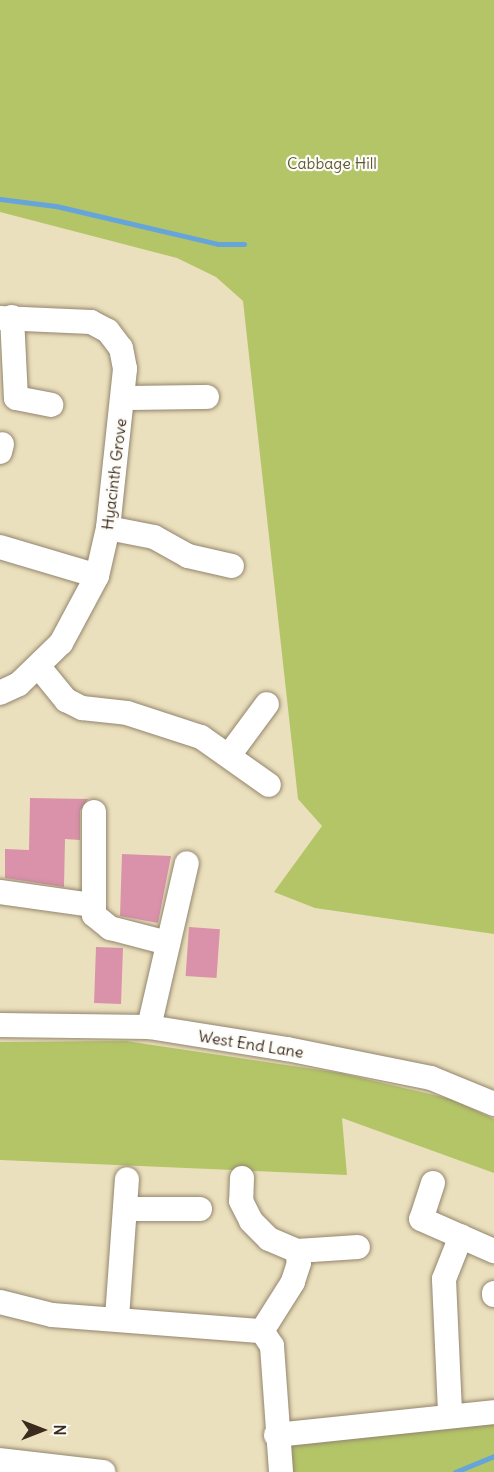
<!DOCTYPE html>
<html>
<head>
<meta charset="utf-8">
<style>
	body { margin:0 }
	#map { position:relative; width:494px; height:1472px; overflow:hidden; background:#ebe0bd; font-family:Delius,sans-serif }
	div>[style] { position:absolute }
	.green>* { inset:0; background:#b4c568 }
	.stream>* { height:5px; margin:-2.5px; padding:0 2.5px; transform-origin:2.5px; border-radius:2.5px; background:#66a5d9 }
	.building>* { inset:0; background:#da91aa; transform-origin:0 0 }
	.roads { filter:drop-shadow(0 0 2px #93856e) drop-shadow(0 0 2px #93856e) }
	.minor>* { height:24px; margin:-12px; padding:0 12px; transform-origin:12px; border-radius:12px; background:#fff }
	span { translate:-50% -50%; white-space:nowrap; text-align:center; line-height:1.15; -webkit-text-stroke:4.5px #fdfcf7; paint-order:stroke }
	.park-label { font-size:16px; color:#5f5834 }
	.street-label { font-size:16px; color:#3b2a1e }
	.north { position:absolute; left:12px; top:1400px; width:60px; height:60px; -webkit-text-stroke:4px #fdfcf7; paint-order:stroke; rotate:90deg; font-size:16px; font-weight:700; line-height:24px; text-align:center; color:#3b2a1e }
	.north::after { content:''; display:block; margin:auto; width:21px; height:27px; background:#3b2a1e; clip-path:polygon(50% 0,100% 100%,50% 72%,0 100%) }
</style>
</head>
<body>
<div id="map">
	<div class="green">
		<i style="clip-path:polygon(0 0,494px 0,494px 934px,315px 908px,274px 892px,322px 826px,298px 799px,243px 301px,216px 277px,177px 258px,0 212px)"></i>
		<i style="clip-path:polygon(126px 1041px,340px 1073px,451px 1099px,494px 1119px,494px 1173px,342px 1118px,347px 1175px,0 1160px,0 1042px)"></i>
		<i style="clip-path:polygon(494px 1419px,494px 1472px,293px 1472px,286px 1445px)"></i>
	</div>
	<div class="stream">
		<i style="left:0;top:199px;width:56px;rotate:7.1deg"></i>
		<i style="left:56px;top:206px;width:166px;rotate:13.2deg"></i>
		<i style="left:218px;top:244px;width:26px"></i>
		<i style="left:455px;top:1472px;width:42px;rotate:-22.3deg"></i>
	</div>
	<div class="building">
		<i style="clip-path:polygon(30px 798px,88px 799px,80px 811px,80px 840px,65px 839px,64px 887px,5px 878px,5px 849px,29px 850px)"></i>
		<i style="clip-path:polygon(122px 854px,171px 856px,158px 923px,120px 916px)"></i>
		<i style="left:189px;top:927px;width:31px;height:49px;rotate:4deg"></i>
		<i style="left:96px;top:947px;width:27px;height:56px;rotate:2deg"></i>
	</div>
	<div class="roads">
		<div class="minor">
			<i style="left:12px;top:317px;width:81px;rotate:87.2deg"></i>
			<i style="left:16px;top:398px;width:36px;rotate:11deg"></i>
			<i style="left:0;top:318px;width:91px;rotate:2.5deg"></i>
			<i style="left:91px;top:322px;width:19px;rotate:28deg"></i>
			<i style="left:108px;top:331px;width:21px;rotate:53deg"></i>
			<i style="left:121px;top:348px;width:21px;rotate:79deg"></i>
			<i style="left:125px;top:369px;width:160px;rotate:96.1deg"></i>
			<i style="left:108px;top:528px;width:49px;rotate:102.9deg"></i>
			<i style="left:97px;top:576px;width:76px;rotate:118.2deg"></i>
			<i style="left:61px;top:643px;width:59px;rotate:135.7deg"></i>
			<i style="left:19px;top:684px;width:21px;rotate:155deg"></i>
			<i style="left:123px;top:398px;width:84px;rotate:-0.7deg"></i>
			<i style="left:0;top:452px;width:8px;rotate:-76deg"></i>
			<i style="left:108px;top:528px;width:47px;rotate:11.1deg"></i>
			<i style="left:154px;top:537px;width:39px;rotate:29deg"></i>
			<i style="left:188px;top:556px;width:45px;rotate:12.8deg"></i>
			<i style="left:0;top:547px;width:101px;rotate:16.6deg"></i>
			<i style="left:39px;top:667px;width:43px;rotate:50.7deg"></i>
			<i style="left:66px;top:700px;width:18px;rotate:27deg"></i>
			<i style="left:82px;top:708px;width:45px;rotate:6.3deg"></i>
			<i style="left:127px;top:713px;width:78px;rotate:18deg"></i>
			<i style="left:201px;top:737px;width:83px;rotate:35.2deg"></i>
			<i style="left:230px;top:754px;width:62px;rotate:-53.5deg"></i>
			<i style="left:94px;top:812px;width:103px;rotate:90deg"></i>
			<i style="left:94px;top:915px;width:21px;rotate:39deg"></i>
			<i style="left:110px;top:928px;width:60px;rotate:14.5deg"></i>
			<i style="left:0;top:892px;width:92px;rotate:8.1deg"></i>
			<i style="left:0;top:1025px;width:149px;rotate:0.8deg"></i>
			<i style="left:149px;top:1027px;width:140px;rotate:9.1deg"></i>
			<i style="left:287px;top:1049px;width:147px;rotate:11.4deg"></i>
			<i style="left:431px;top:1078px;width:68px;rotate:22.4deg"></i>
			<i style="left:149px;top:1027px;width:168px;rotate:-77deg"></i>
			<i style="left:242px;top:1178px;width:23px;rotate:92deg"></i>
			<i style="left:241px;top:1201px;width:22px;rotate:63deg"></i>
			<i style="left:251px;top:1221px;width:25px;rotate:45deg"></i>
			<i style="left:269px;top:1239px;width:30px;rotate:23deg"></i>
			<i style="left:297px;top:1251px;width:12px;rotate:81deg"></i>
			<i style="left:299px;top:1263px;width:20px;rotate:108deg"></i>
			<i style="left:293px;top:1282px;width:58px;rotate:122.3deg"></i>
			<i style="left:433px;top:1183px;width:38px;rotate:108deg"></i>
			<i style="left:421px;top:1219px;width:80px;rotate:23.7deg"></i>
			<i style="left:125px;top:1209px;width:75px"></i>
			<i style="left:297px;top:1251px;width:61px;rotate:-3.8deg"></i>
			<i style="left:494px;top:1295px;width:2px;rotate:-90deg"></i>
			<i style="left:0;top:1302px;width:54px;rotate:14deg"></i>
			<i style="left:52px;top:1315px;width:211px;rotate:4.4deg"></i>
			<i style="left:262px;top:1331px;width:18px;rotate:56deg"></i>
			<i style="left:272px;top:1346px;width:126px;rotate:85.9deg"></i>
			<i style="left:117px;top:1318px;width:139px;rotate:-85.9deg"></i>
			<i style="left:450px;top:1412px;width:133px;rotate:-92.6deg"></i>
			<i style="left:444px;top:1279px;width:46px;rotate:-68.4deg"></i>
			<i style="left:276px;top:1435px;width:219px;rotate:-6deg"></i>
			<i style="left:0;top:1460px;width:104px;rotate:6.6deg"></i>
		</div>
	</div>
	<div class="park-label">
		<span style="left:332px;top:163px">Cabbage Hill</span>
	</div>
	<div class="street-label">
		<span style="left:114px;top:474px;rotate:-83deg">Hyacinth Grove</span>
		<span style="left:251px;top:1044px;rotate:9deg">West End Lane</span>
	</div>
	<div class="north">N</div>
</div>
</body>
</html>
